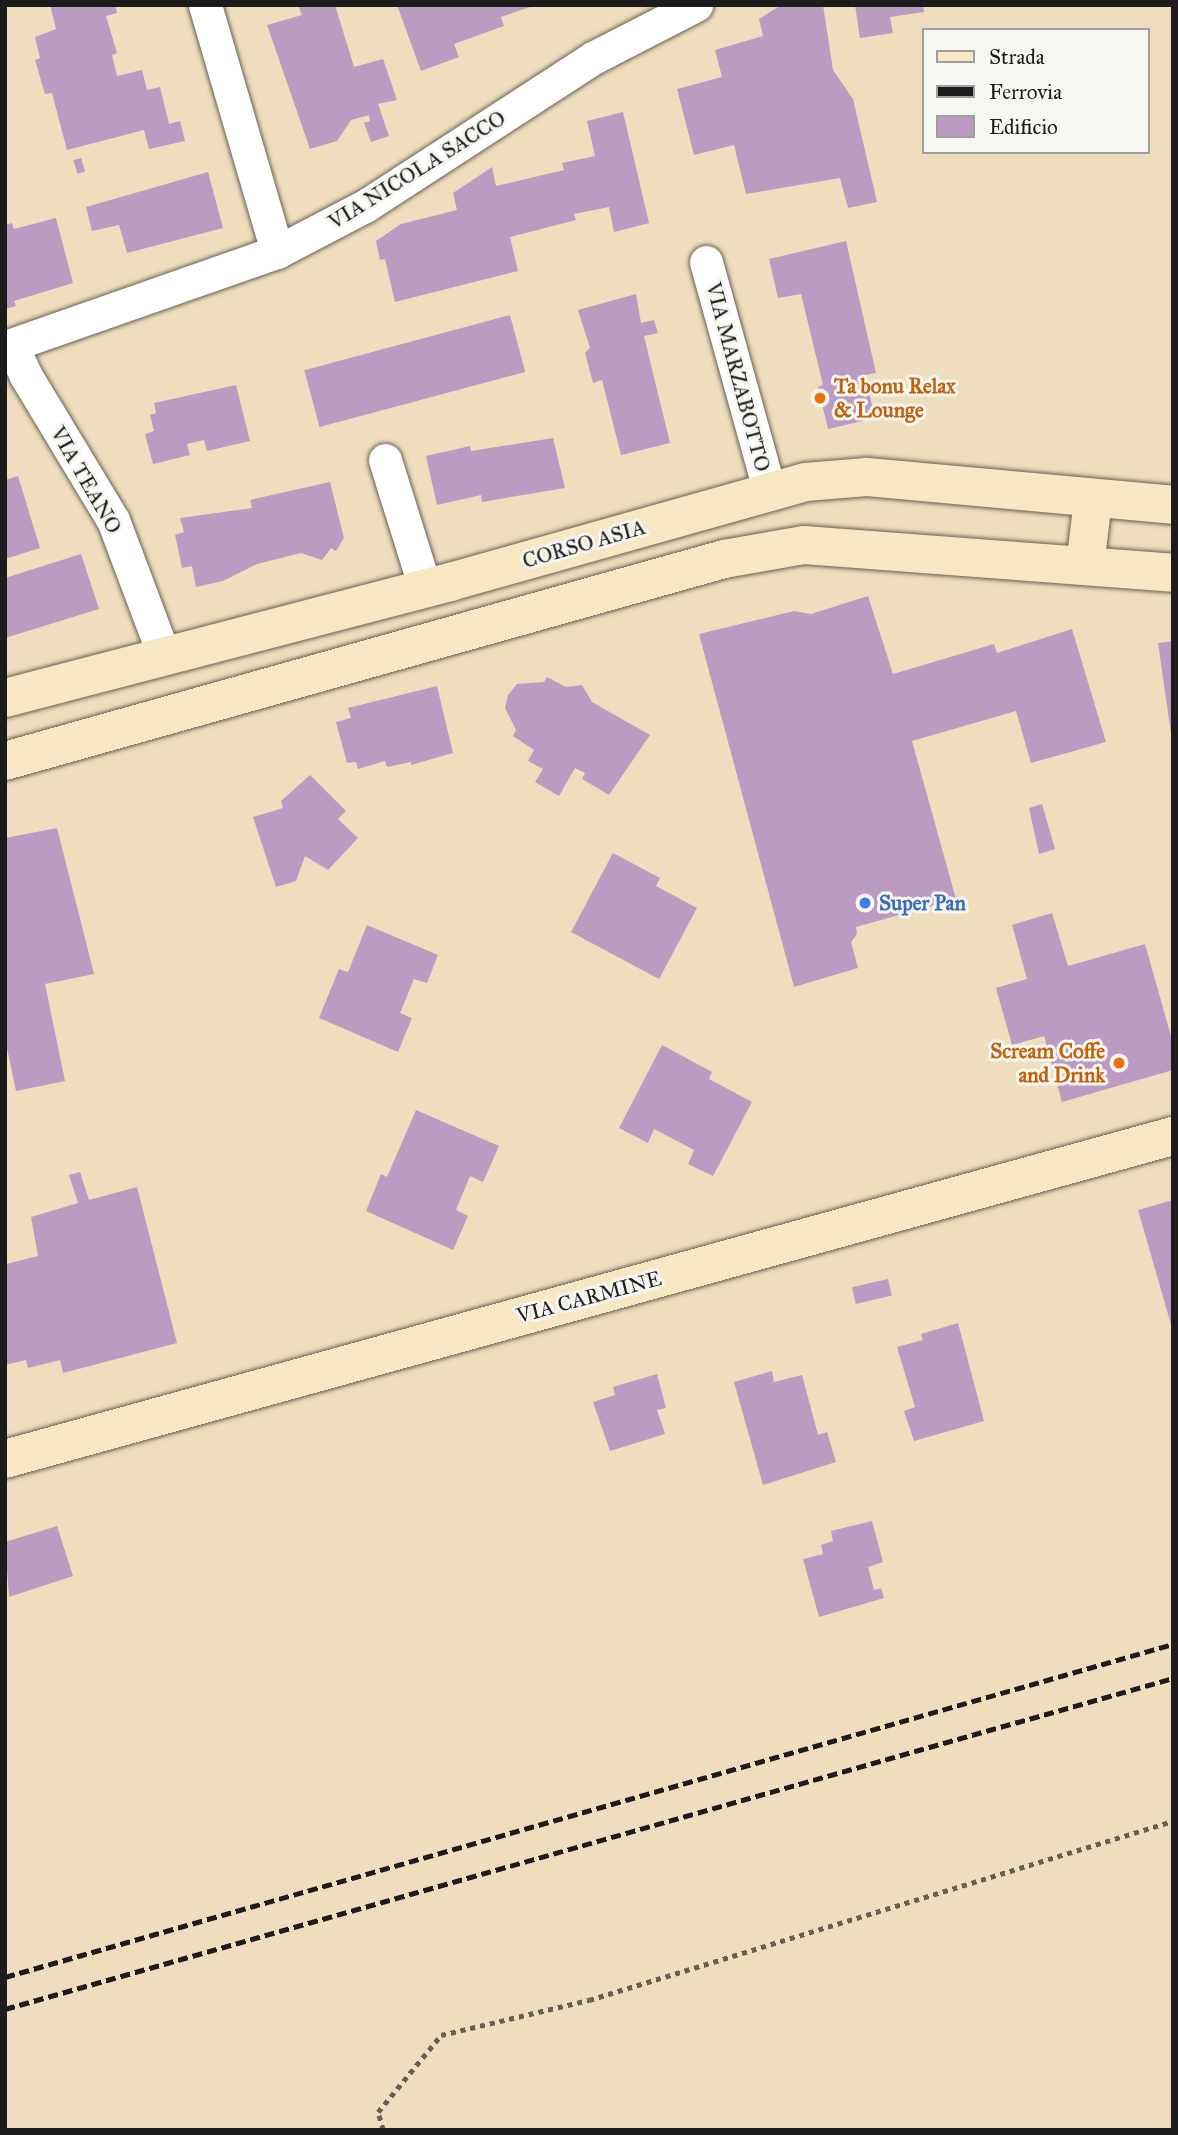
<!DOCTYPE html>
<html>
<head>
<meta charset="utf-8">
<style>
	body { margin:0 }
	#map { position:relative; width:1178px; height:2135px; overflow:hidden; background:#efdebd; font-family:"IM FELL Great Primer",serif }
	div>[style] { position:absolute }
	.building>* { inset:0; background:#bc9bc2; transform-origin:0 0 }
	.path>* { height:4.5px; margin-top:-2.25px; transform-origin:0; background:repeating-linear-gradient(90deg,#666054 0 5px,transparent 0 10px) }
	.roads { filter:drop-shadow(0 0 2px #666054) drop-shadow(0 0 2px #666054) }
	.street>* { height:33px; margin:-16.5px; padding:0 16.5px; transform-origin:16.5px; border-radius:16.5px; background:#fff }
	.secondary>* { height:38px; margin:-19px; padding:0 19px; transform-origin:19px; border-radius:19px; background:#f8e7c3 }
	.rail>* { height:5px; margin-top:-2.5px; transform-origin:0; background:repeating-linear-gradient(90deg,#1c1c1c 0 10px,transparent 0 15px) }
	.dots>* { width:19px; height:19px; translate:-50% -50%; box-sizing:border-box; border:4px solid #f6f6f2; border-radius:50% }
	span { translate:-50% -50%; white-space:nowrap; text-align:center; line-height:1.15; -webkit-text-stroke:6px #f6f6f2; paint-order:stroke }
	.street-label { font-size:21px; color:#1c1c1c }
	.food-label { font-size:21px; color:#c56008; font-weight:700 }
	.left { translate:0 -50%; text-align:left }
	.right { translate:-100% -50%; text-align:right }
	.shop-label { font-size:21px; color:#366cbe; font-weight:700 }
	.frame { position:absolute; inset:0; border:7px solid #1c1c1c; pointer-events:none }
	.legend { position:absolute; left:922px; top:28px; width:228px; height:126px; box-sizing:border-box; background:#f6f6f2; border:2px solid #9f9f9c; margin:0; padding:9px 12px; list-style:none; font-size:21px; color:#1c1c1c }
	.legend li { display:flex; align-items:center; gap:14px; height:35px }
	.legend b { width:35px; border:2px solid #9f9f9c }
</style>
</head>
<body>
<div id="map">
	<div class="building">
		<i style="clip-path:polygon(50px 5px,115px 5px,117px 13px,106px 16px,117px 53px,112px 55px,117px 76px,142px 70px,147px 90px,160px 87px,169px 124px,180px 121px,185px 141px,149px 149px,144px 130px,67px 150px,52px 93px,45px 94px,35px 60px,40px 58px,35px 37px,56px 29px)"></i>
		<i style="clip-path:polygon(298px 5px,335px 5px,354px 67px,383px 59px,397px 100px,378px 104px,389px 136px,371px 142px,364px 123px,370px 121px,369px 115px,351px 120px,337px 141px,310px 149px,267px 25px,302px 15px)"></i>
		<i style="clip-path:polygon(397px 5px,533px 5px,533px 6px,501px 17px,504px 26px,454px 44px,459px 57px,421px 71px)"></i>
		<i style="clip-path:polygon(781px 5px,823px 5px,833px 70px,853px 99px,877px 202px,848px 208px,840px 178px,746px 194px,734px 145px,694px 155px,677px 89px,722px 77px,715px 50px,763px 36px,759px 19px)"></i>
		<i style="clip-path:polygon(855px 5px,923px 5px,924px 12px,890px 17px,893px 33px,860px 38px)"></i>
		<i style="clip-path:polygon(623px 112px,649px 223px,614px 232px,609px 207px,574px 214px,576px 220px,510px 237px,518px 271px,395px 302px,385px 259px,380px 260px,376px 241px,401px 224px,457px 210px,453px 193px,492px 167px,496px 186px,564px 170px,562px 163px,595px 156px,587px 121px)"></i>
		<i style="left:81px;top:158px;width:14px;height:8px;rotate:73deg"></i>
		<i style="clip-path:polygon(208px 172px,223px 228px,127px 253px,119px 225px,92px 231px,86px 207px)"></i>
		<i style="clip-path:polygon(56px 218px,73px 283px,14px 301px,16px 306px,5px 309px,5px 225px,12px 223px,14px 229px)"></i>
		<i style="clip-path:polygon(846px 241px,876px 373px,865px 375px,875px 418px,828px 429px,818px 387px,823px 385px,801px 294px,778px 298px,769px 259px)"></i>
		<i style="clip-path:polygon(636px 294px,641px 323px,654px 320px,658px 333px,644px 336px,670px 443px,621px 455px,602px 380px,593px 383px,585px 353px,590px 348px,578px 310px)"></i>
		<i style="left:510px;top:315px;width:59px;height:213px;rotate:75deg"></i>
		<i style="clip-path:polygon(236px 385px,250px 441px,207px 451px,204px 440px,187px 444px,190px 455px,153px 464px,145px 434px,154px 431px,150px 415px,156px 413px,154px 403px)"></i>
		<i style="clip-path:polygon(553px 438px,565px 488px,482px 502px,481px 495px,437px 505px,426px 456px,470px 446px,471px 451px)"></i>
		<i style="clip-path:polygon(18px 476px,40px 548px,5px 559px,5px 480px)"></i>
		<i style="clip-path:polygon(330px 482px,344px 538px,336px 551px,331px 548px,322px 560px,301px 553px,257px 564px,223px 581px,196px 587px,192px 566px,182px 568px,175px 535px,184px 532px,180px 518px,252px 508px,250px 500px)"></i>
		<i style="clip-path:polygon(81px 554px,99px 609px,5px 638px,5px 578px)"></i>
		<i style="clip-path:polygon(868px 596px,893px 674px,994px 644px,997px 653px,1072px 629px,1106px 742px,1031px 763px,1016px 711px,912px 741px,956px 899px,856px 927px,857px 934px,851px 942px,858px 968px,794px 987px,699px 634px,794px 611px,811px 614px)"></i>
		<i style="clip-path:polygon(1173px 641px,1173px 734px,1171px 734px,1158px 643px)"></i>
		<i style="clip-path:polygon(547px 677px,566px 687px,582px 685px,592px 702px,650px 735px,609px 795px,582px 779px,585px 773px,575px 768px,559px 796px,535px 782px,543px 769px,528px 761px,534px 750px,513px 736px,516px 730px,505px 708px,508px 695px,517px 684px,544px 682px)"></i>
		<i style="clip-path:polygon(437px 686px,453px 753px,411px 765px,411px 762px,387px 767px,385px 761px,358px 769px,356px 762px,347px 763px,336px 722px,351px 718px,348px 708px)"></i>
		<i style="clip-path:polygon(310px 775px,346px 811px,338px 819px,358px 838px,328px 870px,305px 856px,296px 881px,276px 887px,253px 817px,283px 808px,281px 801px)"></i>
		<i style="clip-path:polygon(1042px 804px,1055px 849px,1039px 854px,1029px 808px)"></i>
		<i style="clip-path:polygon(57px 828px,94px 974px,45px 984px,65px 1081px,16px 1091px,5px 1039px,5px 838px)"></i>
		<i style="clip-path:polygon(613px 853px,660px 878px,656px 886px,697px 908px,659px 979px,571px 932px)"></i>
		<i style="clip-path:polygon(1052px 913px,1068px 966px,1145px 944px,1173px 1043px,1173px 1070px,1062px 1102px,1044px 1036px,1012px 1045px,996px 988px,1027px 979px,1012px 925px)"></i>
		<i style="clip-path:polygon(367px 925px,438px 955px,427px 983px,414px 979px,400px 1013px,412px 1018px,398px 1052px,319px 1018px,339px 969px,348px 972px)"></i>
		<i style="clip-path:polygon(662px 1045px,712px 1072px,709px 1079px,752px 1102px,713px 1176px,688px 1164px,694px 1150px,654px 1129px,648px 1143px,619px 1128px)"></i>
		<i style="clip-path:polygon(416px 1110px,499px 1146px,483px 1182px,470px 1176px,456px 1210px,468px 1216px,453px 1250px,366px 1211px,381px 1174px,387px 1177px)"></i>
		<i style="clip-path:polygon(80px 1172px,89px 1200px,137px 1187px,177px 1343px,63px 1373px,60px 1360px,28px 1368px,26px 1360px,5px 1365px,6px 1264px,38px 1256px,31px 1217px,78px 1203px,69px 1175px)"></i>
		<i style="clip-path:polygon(1173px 1200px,1173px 1328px,1172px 1328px,1138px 1210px)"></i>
		<i style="left:888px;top:1279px;width:17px;height:37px;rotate:77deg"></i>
		<i style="clip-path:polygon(958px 1323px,984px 1421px,914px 1441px,904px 1411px,915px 1407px,897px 1347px,923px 1340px,921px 1334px)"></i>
		<i style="clip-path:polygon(772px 1371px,774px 1382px,802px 1375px,818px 1435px,827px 1432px,836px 1462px,763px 1485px,734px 1382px)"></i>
		<i style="clip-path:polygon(657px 1374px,666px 1408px,657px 1410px,665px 1434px,610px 1451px,593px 1402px,615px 1395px,613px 1387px)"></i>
		<i style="clip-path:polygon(872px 1521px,883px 1562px,868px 1567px,874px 1590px,881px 1588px,884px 1598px,819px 1617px,803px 1559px,823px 1554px,821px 1545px,833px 1541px,831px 1531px)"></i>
		<i style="clip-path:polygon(57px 1526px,73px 1576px,9px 1597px,5px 1542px)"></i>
	</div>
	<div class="path">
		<i style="left:383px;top:2130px;width:19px;rotate:-106deg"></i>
		<i style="left:378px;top:2112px;width:99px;rotate:-50.7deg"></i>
		<i style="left:441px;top:2035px;width:152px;rotate:-13.3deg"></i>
		<i style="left:589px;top:2000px;width:611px;rotate:-17.04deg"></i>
	</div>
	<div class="roads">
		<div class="street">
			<i style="left:205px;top:5px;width:257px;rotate:73.7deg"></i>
			<i style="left:706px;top:262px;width:240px;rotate:74.5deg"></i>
			<i style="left:12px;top:346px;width:33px;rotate:65deg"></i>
			<i style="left:26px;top:376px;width:168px;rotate:58.9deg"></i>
			<i style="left:113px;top:520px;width:147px;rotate:69.4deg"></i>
			<i style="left:5px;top:347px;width:288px;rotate:-19.3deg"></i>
			<i style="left:277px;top:252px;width:99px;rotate:-27.6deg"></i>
			<i style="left:365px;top:206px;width:272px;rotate:-33deg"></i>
			<i style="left:593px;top:58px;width:116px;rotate:-27.2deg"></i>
			<i style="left:385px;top:460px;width:134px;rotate:72.6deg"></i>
		</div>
		<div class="secondary">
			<i style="left:1085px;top:566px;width:66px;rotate:-83.1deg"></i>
			<i style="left:5px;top:698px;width:460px;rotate:-14.6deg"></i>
			<i style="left:450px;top:582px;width:369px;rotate:-15.7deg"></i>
			<i style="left:805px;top:482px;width:62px;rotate:-4.6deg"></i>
			<i style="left:867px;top:477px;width:307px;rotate:5.2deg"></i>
			<i style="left:5px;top:761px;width:747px;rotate:-15.69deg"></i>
			<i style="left:724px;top:559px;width:81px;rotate:-9.9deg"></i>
			<i style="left:804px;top:545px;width:370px;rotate:4.3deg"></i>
			<i style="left:5px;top:1459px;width:1212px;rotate:-15.46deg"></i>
		</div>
	</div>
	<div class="rail">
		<i style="left:5px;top:1977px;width:1215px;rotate:-15.91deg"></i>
		<i style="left:5px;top:2009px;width:1214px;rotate:-15.82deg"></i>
	</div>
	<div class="dots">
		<i style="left:820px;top:398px;background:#e8710a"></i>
		<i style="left:865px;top:903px;background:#3f7fe0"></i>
		<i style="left:1119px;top:1063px;background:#e8710a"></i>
	</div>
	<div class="street-label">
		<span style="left:417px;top:170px;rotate:-32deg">VIA NICOLA SACCO</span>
		<span style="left:738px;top:377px;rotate:75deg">VIA MARZABOTTO</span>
		<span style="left:86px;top:480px;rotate:60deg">VIA TEANO</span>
		<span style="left:584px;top:544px;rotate:-16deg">CORSO ASIA</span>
		<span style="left:589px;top:1297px;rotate:-15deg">VIA CARMINE</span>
	</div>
	<div class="food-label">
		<span class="left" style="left:834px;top:398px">Ta bonu Relax<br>&amp; Lounge</span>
		<span class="right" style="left:1105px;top:1063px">Scream Coffe<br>and Drink</span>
	</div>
	<div class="shop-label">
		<span class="left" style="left:879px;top:903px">Super Pan</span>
	</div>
	<div class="frame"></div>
	<ul class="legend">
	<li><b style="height:9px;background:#f8e7c3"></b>Strada</li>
	<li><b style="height:9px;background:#1c1c1c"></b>Ferrovia</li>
	<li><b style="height:19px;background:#bc9bc2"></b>Edificio</li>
	</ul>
</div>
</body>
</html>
